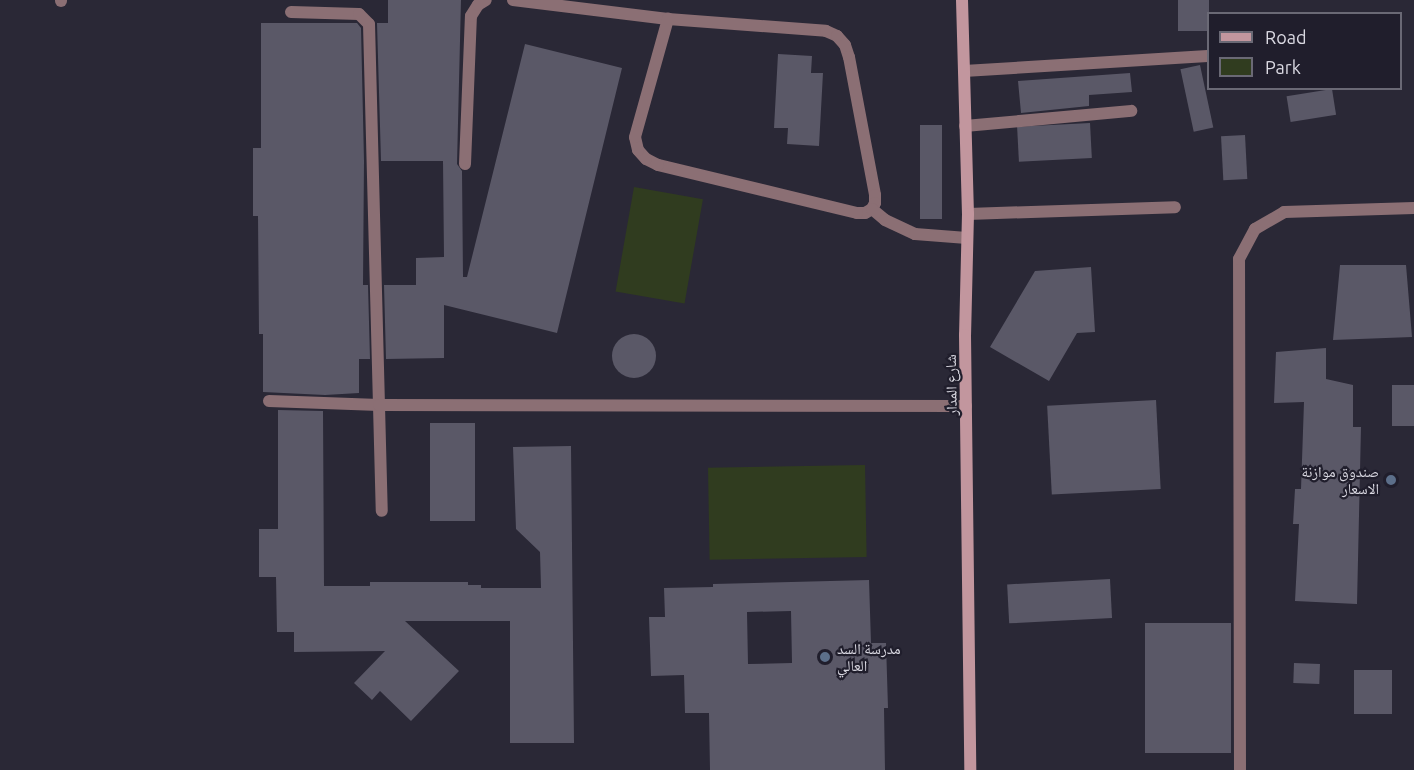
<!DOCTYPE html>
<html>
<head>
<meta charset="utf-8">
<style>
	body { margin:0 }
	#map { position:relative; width:1414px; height:770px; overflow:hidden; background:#2a2836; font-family:Ubuntu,"Noto Naskh Arabic",sans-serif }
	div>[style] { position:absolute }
	.green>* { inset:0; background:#303c1f; transform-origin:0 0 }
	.building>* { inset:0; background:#5a5867; transform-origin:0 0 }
	.round { border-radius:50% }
	.service>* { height:12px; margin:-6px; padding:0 6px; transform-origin:6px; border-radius:6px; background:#8b6f74 }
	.minor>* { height:12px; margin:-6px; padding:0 6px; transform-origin:6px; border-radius:6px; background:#8b6f74 }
	.secondary>* { height:12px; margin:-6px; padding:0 6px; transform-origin:6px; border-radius:6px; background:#c2969e }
	.dots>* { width:16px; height:16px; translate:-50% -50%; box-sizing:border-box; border:3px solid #201e2c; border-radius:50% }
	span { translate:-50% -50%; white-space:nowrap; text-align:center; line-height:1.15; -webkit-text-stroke:4.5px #201e2c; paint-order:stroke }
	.street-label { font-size:15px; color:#dad9e2 }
	.poi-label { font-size:15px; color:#dad9e2 }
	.right { translate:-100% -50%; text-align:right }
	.left { translate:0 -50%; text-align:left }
	.legend { position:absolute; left:1207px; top:12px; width:195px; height:78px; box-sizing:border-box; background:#201e2c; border:2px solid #6a6975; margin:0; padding:8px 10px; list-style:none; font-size:18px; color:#dad9e2 }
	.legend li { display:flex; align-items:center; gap:12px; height:30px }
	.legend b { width:30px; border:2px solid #6a6975 }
</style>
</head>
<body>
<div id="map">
	<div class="green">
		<i style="left:634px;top:187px;width:70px;height:106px;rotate:10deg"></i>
		<i style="left:865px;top:465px;width:92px;height:157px;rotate:89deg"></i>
	</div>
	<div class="building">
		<i style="clip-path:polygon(388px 0,461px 0,457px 164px,462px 171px,463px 277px,467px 277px,525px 44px,622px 68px,557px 333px,444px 305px,444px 358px,386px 359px,384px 285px,416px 285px,416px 258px,444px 257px,443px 161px,381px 161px,377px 23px,388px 23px)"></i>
		<i style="left:1178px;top:0;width:31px;height:31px"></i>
		<i style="clip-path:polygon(261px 23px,357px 23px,361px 28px,364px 161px,363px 285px,368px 285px,370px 359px,359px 359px,359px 393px,325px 395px,263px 392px,263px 334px,259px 334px,258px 216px,253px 216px,253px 148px,261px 148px)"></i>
		<i style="clip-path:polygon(778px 54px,812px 56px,811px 73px,823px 73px,819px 146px,787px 144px,788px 128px,774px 128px)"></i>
		<i style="left:1200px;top:65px;width:64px;height:20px;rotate:78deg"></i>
		<i style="clip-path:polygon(1130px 73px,1132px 92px,1089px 95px,1089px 106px,1021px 113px,1018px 81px)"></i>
		<i style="left:1332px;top:89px;width:26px;height:46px;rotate:81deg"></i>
		<i style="left:1090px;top:123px;width:35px;height:73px;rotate:87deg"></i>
		<i style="left:920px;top:125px;width:22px;height:94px"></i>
		<i style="left:1245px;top:135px;width:44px;height:24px;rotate:87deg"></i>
		<i style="clip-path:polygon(1340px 265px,1406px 265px,1412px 337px,1333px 340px)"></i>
		<i style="clip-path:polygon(1091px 267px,1095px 332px,1077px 333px,1049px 381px,990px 347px,1035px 271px)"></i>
		<i class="round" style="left:612px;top:334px;width:44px;height:44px"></i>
		<i style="clip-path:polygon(1326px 348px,1326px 379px,1353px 385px,1353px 427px,1361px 427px,1357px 604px,1295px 601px,1299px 524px,1293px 524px,1295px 489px,1301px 489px,1304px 402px,1274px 403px,1276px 352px)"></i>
		<i style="left:1414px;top:385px;width:41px;height:22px;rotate:90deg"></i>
		<i style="left:1156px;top:400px;width:89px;height:109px;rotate:87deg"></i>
		<i style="clip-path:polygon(278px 410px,323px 411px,324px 586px,370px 586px,370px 582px,468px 582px,468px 585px,481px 585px,481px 588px,541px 588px,540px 552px,516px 529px,513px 447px,571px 446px,574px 743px,510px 743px,510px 621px,405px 621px,459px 671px,411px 721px,380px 691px,372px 700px,354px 683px,385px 651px,294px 652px,294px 632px,277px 632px,276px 577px,259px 577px,259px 529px,278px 529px)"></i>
		<i style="left:430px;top:423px;width:45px;height:98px"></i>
		<i style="left:1110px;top:579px;width:39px;height:103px;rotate:87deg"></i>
		<i style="clip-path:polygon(evenodd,869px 580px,871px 643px,886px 643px,888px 708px,884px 708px,885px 770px,710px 770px,709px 713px,685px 713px,684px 675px,651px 676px,649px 617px,665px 617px,664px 588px,713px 587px,713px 584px,869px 580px,791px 611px,792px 663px,748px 664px,747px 612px,791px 611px)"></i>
		<i style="left:1231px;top:623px;width:130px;height:86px;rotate:90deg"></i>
		<i style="left:1294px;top:663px;width:26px;height:20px;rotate:2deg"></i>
		<i style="left:1354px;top:670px;width:38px;height:44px"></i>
	</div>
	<div class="service">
		<i style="left:61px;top:0;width:1px;rotate:90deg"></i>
		<i style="left:513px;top:0;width:156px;rotate:7deg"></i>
		<i style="left:668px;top:19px;width:158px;rotate:4.3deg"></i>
		<i style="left:826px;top:31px;width:12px;rotate:24deg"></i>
		<i style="left:837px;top:36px;width:12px;rotate:48deg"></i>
		<i style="left:845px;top:45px;width:13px;rotate:72deg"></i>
		<i style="left:849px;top:57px;width:140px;rotate:79.3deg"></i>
		<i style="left:875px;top:195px;width:8px;rotate:90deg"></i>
		<i style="left:875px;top:203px;width:7px;rotate:117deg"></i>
		<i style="left:872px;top:209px;width:8px;rotate:150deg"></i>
		<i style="left:865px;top:213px;width:8px;rotate:180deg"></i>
		<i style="left:857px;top:213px;width:205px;rotate:-166.4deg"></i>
		<i style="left:658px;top:165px;width:13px;rotate:-153deg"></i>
		<i style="left:646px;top:159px;width:12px;rotate:-132deg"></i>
		<i style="left:638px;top:150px;width:13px;rotate:-103deg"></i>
		<i style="left:635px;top:137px;width:123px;rotate:-74.4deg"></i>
		<i style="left:964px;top:71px;width:244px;rotate:-3.5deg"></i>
		<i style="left:965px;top:126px;width:167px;rotate:-5.2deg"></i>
		<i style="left:465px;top:164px;width:148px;rotate:-87.7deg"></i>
		<i style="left:471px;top:16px;width:13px;rotate:-58deg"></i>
		<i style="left:478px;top:5px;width:9px;rotate:-32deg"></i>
		<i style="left:872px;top:209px;width:17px;rotate:40deg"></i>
		<i style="left:885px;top:220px;width:33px;rotate:25deg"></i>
		<i style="left:915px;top:234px;width:52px;rotate:4.4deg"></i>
		<i style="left:968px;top:214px;width:207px;rotate:-1.9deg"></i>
	</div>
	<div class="minor">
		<i style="left:291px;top:12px;width:68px;rotate:1.7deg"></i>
		<i style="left:359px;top:14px;width:14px;rotate:45deg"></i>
		<i style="left:369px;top:24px;width:487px;rotate:88.5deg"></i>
		<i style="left:269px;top:401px;width:110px;rotate:2.1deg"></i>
		<i style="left:379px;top:405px;width:587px;rotate:0.1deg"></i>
		<i style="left:1240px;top:770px;width:511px;rotate:-90.11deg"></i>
		<i style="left:1239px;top:259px;width:34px;rotate:-62deg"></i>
		<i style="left:1255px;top:229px;width:34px;rotate:-30deg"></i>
		<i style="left:1284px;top:212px;width:130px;rotate:-1.8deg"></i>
	</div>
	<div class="secondary">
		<i style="left:962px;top:0;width:214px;rotate:88.4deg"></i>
		<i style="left:968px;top:214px;width:121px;rotate:91.4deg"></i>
		<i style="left:965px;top:335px;width:435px;rotate:89.3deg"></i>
	</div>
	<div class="dots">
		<i style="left:1391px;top:480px;background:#5c6f8a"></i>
		<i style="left:825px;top:657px;background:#5c6f8a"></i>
	</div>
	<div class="street-label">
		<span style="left:951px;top:385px;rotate:-91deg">شارع المدار</span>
	</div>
	<div class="poi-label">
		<span class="right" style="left:1379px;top:480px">صندوق موازنة<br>الاسعار</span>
		<span class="left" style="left:837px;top:657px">مدرسة السد<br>العالي</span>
	</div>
	<ul class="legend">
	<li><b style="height:8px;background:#c2969e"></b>Road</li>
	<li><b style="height:16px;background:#303c1f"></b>Park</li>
	</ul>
</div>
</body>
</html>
